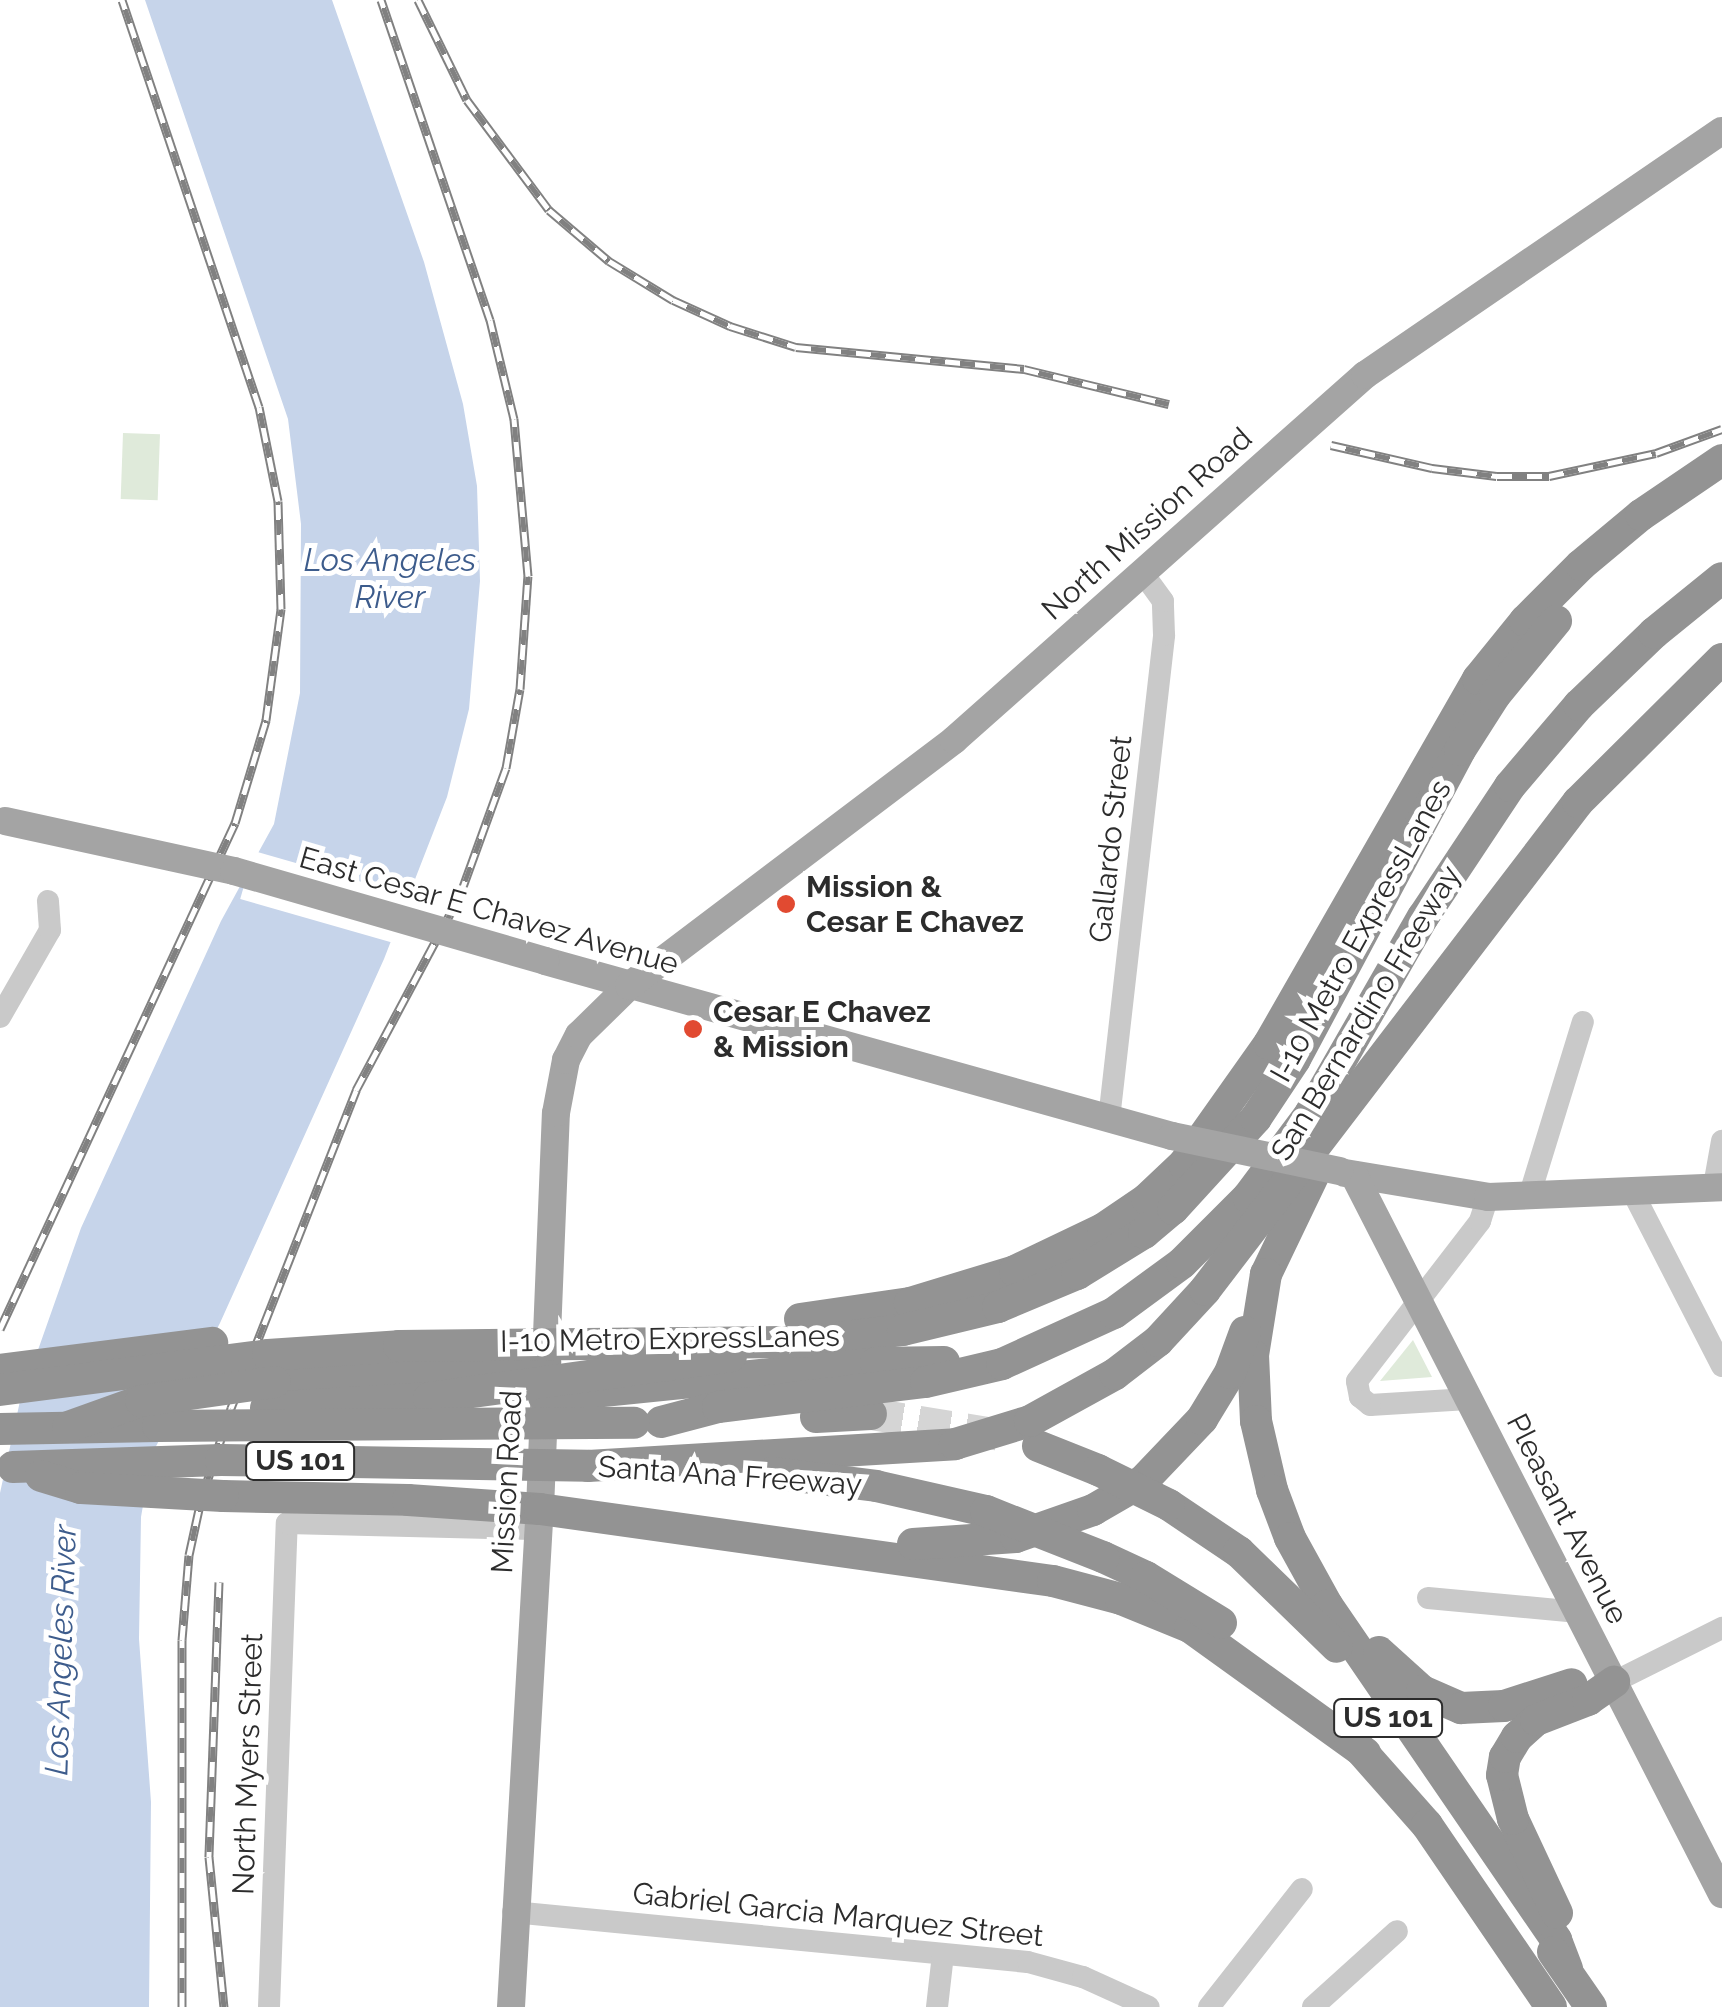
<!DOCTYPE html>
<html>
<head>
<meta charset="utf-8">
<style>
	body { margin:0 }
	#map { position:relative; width:1722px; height:2007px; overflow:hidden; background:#fff; font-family:Raleway,sans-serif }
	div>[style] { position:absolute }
	.green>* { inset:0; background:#dfeada; transform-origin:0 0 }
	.water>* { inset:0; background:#c6d4ea }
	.pier>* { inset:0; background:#fff; transform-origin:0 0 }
	.highway-tunnel>* { height:32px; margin-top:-16px; transform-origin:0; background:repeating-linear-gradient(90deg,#d5d5d5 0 32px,transparent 0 48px) }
	.minor>* { height:22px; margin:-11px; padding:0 11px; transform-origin:11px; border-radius:11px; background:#c9c9c9 }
	.major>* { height:28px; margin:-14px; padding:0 14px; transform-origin:14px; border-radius:14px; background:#a4a4a4 }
	.highway>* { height:32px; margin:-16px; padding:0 16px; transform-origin:16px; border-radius:16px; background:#939393 }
	.rail>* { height:9px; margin-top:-4.5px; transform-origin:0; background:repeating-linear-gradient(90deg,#fff 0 15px,#818181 0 30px); box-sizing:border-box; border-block:2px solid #818181 }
	.major-bridge>* { height:28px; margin:-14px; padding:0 14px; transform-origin:14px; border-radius:14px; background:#a4a4a4 }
	.highway-bridge>* { height:32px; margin:-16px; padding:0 16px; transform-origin:16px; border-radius:16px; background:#939393 }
	.dots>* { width:28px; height:28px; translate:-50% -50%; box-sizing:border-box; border:5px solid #fff; border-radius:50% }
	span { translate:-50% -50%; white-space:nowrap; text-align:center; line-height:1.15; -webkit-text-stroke:10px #fff; paint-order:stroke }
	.shield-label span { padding:2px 8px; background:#fff; border:2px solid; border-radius:8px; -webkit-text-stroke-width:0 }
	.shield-label { font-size:28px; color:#2c2c2c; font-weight:700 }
	.street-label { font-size:30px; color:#2c2c2c }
	.poi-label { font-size:30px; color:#2c2c2c; font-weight:700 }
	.left { translate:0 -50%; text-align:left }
	.water-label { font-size:32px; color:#3d5c8c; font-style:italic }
</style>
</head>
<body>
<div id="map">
	<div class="green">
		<i style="left:123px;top:433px;width:37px;height:66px;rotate:2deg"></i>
		<i style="clip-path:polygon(1413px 1340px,1432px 1377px,1380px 1381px)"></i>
	</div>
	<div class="water">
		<i style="clip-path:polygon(145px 0,332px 0,424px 262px,463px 404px,477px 486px,480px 581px,469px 709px,447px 797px,384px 959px,220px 1323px,152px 1454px,141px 1517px,139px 1639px,151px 1802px,149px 2007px,0 2007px,0 1493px,20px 1401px,81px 1228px,221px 921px,274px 824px,300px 693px,301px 524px,288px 419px)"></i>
	</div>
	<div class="pier">
		<i style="left:254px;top:851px;width:166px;height:50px;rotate:16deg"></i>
	</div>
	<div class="highway-tunnel">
		<i style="left:871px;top:1414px;width:131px;rotate:9.2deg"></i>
	</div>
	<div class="minor">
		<i style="left:0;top:1017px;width:100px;rotate:-60.1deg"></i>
		<i style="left:50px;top:930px;width:29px;rotate:-94deg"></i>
		<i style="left:1109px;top:1119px;width:487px;rotate:-83.5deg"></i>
		<i style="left:1164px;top:635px;width:34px;rotate:-92deg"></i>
		<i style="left:1163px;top:601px;width:36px;rotate:-126deg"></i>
		<i style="left:1714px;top:1186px;width:46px;rotate:-79.9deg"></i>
		<i style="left:1631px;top:1189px;width:199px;rotate:62.8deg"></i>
		<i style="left:1529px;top:1197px;width:183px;rotate:-72.9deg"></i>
		<i style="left:1468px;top:1399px;width:98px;rotate:176.5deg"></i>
		<i style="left:1370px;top:1405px;width:13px;rotate:-141deg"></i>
		<i style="left:1360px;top:1397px;width:16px;rotate:-101deg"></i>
		<i style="left:1357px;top:1381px;width:202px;rotate:-52.4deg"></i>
		<i style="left:1480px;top:1221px;width:25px;rotate:-72deg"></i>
		<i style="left:1428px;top:1598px;width:151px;rotate:5.3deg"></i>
		<i style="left:1614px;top:1682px;width:121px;rotate:-26.6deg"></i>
		<i style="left:513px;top:1912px;width:517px;rotate:5.55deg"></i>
		<i style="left:1028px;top:1962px;width:57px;rotate:15.3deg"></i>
		<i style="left:1083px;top:1977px;width:72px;rotate:24.4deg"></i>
		<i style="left:269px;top:2007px;width:484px;rotate:-87.9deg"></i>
		<i style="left:287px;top:1523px;width:250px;rotate:1.4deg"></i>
		<i style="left:937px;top:2007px;width:53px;rotate:-83.5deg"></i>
		<i style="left:1209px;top:2007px;width:150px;rotate:-51.8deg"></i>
		<i style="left:1313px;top:2007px;width:113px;rotate:-42.1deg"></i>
	</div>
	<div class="major">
		<i style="left:545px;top:961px;width:651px;rotate:15.59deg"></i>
		<i style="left:1345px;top:1173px;width:145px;rotate:9.5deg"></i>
		<i style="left:1488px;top:1197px;width:234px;rotate:-2.4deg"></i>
		<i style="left:1354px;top:1175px;width:808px;rotate:62.9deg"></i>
		<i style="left:511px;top:2007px;width:499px;rotate:-86.7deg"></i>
		<i style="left:540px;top:1509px;width:396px;rotate:-87.7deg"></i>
		<i style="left:556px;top:1113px;width:54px;rotate:-79.3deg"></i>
		<i style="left:566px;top:1060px;width:28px;rotate:-63deg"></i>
		<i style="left:579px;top:1035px;width:70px;rotate:-44.4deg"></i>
		<i style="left:629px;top:986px;width:408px;rotate:-37.1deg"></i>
		<i style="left:954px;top:740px;width:550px;rotate:-41.61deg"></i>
		<i style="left:1365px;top:375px;width:432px;rotate:-34.4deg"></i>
	</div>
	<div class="highway">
		<i style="left:1313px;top:1176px;width:109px;rotate:115.6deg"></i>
		<i style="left:1266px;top:1274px;width:82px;rotate:99.1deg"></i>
		<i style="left:1253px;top:1355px;width:66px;rotate:87.4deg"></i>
		<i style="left:1256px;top:1421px;width:71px;rotate:76.9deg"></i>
		<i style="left:1272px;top:1490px;width:51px;rotate:69.4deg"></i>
		<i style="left:1290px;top:1538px;width:77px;rotate:61.1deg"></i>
		<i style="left:1327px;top:1605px;width:406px;rotate:55.6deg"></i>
		<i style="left:1556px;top:1940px;width:31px;rotate:69deg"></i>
		<i style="left:800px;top:1319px;width:111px;rotate:-8.3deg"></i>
		<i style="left:910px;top:1303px;width:110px;rotate:-16.9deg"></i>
		<i style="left:1015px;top:1271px;width:98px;rotate:-25.5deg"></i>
		<i style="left:1103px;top:1229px;width:53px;rotate:-34.3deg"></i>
		<i style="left:1147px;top:1199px;width:51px;rotate:-43.4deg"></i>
		<i style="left:1184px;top:1164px;width:147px;rotate:-54.7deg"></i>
		<i style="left:1269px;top:1044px;width:421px;rotate:-60.2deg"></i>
		<i style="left:1478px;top:679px;width:75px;rotate:-51deg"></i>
		<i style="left:1525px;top:621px;width:79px;rotate:-45deg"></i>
		<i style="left:1581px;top:565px;width:78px;rotate:-39.8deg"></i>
		<i style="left:1641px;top:515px;width:98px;rotate:-34.2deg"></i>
		<i style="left:805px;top:1342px;width:99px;rotate:-7deg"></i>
		<i style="left:903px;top:1330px;width:98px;rotate:-13.6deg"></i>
		<i style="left:998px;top:1307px;width:86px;rotate:-22.7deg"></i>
		<i style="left:1077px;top:1274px;width:79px;rotate:-31.5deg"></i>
		<i style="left:1144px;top:1233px;width:38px;rotate:-40deg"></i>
		<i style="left:1173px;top:1209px;width:123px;rotate:-47.6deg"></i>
		<i style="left:1256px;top:1118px;width:71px;rotate:-56.5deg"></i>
		<i style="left:1295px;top:1059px;width:350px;rotate:-61.9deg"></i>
		<i style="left:1460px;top:750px;width:65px;rotate:-57.5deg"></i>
		<i style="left:1495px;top:695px;width:96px;rotate:-50.5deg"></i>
		<i style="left:0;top:1370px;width:214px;rotate:-7.3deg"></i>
		<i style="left:275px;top:1382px;width:271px;rotate:-4.2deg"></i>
		<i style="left:544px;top:1397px;width:334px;rotate:-5.8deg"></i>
		<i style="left:876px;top:1363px;width:68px;rotate:-0.8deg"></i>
		<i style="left:266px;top:1408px;width:163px;rotate:-3.5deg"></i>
		<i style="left:816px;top:1417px;width:55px;rotate:-3.1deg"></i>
		<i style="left:661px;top:1422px;width:59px;rotate:-14.7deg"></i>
		<i style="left:718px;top:1407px;width:209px;rotate:-6.9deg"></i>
		<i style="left:926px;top:1382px;width:78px;rotate:-13.3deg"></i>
		<i style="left:1002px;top:1364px;width:123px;rotate:-24.5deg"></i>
		<i style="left:1114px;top:1313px;width:84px;rotate:-36.3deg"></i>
		<i style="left:1182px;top:1263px;width:93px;rotate:-45deg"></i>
		<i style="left:1248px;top:1197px;width:104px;rotate:-53.2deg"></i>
		<i style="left:1310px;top:1114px;width:227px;rotate:-60.2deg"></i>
		<i style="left:1423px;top:917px;width:157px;rotate:-56.4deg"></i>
		<i style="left:1510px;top:786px;width:106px;rotate:-49.6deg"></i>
		<i style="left:1579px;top:705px;width:104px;rotate:-43.8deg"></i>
		<i style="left:1654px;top:633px;width:87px;rotate:-39deg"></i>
		<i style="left:0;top:1429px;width:158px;rotate:-1.1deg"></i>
		<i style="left:1038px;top:1446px;width:65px;rotate:21.8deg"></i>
		<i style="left:588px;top:1466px;width:368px;rotate:-3.4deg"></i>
		<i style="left:955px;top:1444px;width:78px;rotate:-17deg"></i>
		<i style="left:1030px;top:1421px;width:97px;rotate:-28.9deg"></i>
		<i style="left:1115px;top:1374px;width:54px;rotate:-37.5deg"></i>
		<i style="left:1158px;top:1341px;width:69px;rotate:-47.3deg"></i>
		<i style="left:1205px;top:1290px;width:614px;rotate:-52.61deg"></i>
		<i style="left:1578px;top:802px;width:203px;rotate:-44.8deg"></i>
		<i style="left:772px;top:1473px;width:105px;rotate:7.1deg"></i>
		<i style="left:876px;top:1486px;width:113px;rotate:12.8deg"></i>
		<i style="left:223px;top:1496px;width:185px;rotate:1.2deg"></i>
		<i style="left:408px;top:1500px;width:132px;rotate:3.9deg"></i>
		<i style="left:540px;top:1509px;width:518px;rotate:7.99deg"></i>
		<i style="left:1053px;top:1581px;width:70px;rotate:14.8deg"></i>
		<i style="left:1121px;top:1599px;width:74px;rotate:22.1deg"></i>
		<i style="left:1190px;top:1627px;width:216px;rotate:35.8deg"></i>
		<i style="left:1169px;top:1505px;width:84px;rotate:33.9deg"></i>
		<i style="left:1239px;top:1552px;width:136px;rotate:44.1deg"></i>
		<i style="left:913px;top:1544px;width:103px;rotate:-3.9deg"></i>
		<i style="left:1016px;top:1537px;width:82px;rotate:-19.3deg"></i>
		<i style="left:1093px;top:1510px;width:58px;rotate:-30.1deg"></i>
		<i style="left:1143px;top:1481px;width:86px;rotate:-46.4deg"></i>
		<i style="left:1202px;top:1419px;width:54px;rotate:-58.7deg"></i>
		<i style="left:1230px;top:1373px;width:44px;rotate:-69.9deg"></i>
		<i style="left:1103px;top:1557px;width:47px;rotate:24.9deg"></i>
		<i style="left:1146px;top:1577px;width:88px;rotate:31.5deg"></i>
		<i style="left:1379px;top:1652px;width:58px;rotate:42.2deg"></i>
		<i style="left:1422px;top:1691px;width:43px;rotate:23.6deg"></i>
		<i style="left:1461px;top:1708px;width:43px;rotate:-2.7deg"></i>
		<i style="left:1504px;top:1706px;width:71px;rotate:-17.9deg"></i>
		<i style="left:1350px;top:1738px;width:116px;rotate:48.5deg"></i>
		<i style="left:1427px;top:1825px;width:220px;rotate:55.7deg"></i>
		<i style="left:1557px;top:1913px;width:104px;rotate:-115.1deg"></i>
		<i style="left:1513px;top:1819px;width:45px;rotate:-104deg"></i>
		<i style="left:1502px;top:1775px;width:18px;rotate:-81deg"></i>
		<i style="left:1505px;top:1757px;width:23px;rotate:-59deg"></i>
		<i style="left:1517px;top:1737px;width:25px;rotate:-42deg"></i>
		<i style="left:1536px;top:1720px;width:56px;rotate:-21deg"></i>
		<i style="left:1588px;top:1700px;width:32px;rotate:-35deg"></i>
		<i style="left:1553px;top:1952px;width:67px;rotate:55.4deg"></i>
	</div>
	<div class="rail">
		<i style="left:418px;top:0;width:111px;rotate:63.9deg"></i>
		<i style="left:467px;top:100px;width:137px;rotate:53.3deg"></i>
		<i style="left:549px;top:210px;width:79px;rotate:40.4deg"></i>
		<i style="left:609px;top:261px;width:75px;rotate:31.4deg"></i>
		<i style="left:673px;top:300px;width:63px;rotate:24.5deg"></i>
		<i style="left:730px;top:326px;width:69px;rotate:17.7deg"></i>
		<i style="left:796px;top:347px;width:229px;rotate:5.5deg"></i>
		<i style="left:1024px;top:369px;width:149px;rotate:13.6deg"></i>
		<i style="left:1331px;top:445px;width:104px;rotate:12.8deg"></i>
		<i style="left:1432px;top:468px;width:65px;rotate:7deg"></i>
		<i style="left:1497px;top:476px;width:52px"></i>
		<i style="left:1549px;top:476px;width:109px;rotate:-12.1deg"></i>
		<i style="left:1656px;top:453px;width:70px;rotate:-20deg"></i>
		<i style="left:0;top:1329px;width:558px;rotate:-65.09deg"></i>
		<i style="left:235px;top:823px;width:108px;rotate:-73.2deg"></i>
		<i style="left:266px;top:720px;width:112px;rotate:-82.3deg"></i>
		<i style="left:281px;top:609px;width:108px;rotate:-91.6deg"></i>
		<i style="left:278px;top:501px;width:96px;rotate:-101.4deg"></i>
		<i style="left:259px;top:407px;width:429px;rotate:-108.6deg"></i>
		<i style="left:219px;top:1582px;width:275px;rotate:92.1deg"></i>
		<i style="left:209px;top:1857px;width:151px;rotate:84.3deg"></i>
		<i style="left:182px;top:2007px;width:367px;rotate:-90deg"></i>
		<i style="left:182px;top:1640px;width:85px;rotate:-85.3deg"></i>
		<i style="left:189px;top:1555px;width:56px;rotate:-77.7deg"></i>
		<i style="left:201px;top:1500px;width:97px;rotate:-71.9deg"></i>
		<i style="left:231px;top:1408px;width:342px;rotate:-68.5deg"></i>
		<i style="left:356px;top:1090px;width:221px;rotate:-61.9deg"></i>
		<i style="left:460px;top:895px;width:135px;rotate:-70.1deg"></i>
		<i style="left:506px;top:768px;width:80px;rotate:-80deg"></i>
		<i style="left:520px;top:689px;width:113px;rotate:-86deg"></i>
		<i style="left:528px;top:576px;width:158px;rotate:-95.1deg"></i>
		<i style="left:514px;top:419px;width:102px;rotate:-103.6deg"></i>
		<i style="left:490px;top:320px;width:338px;rotate:-108.8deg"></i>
	</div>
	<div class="major-bridge">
		<i style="left:5px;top:821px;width:234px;rotate:12.3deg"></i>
		<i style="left:234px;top:871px;width:324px;rotate:16.1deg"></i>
		<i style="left:1172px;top:1136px;width:171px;rotate:11.8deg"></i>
	</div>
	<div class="highway-bridge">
		<i style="left:0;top:1390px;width:270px;rotate:-7.4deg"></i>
		<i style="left:268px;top:1355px;width:131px;rotate:-3.9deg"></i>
		<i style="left:399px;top:1346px;width:406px;rotate:-0.6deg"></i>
		<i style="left:429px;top:1398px;width:305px;rotate:-7.9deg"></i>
		<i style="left:158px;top:1426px;width:476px;rotate:-0.4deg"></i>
		<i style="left:68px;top:1427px;width:77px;rotate:-19.6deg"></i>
		<i style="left:141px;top:1401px;width:135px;rotate:-8.1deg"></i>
		<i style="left:13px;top:1467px;width:208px;rotate:-1.9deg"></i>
		<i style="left:221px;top:1460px;width:367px;rotate:0.9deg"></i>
		<i style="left:1098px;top:1470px;width:79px;rotate:26.2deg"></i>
		<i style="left:41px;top:1476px;width:42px;rotate:16.7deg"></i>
		<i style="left:81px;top:1488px;width:142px;rotate:3.2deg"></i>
		<i style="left:986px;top:1511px;width:126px;rotate:21.5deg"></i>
	</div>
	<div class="dots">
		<i style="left:786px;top:904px;background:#e14a31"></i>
		<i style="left:693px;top:1029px;background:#e14a31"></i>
	</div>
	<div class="shield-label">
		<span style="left:300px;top:1461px">US 101</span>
		<span style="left:1388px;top:1718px">US 101</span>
	</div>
	<div class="street-label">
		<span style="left:1147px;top:524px;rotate:-42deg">North Mission Road</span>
		<span style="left:1111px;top:839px;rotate:-84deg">Gallardo Street</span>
		<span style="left:489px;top:911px;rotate:16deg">East Cesar E Chavez Avenue</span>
		<span style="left:1361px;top:931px;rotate:-61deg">I-10 Metro ExpressLanes</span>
		<span style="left:1366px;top:1013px;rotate:-59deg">San Bernardino Freeway</span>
		<span style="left:670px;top:1339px;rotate:-1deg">I-10 Metro ExpressLanes</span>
		<span style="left:730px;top:1476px;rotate:4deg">Santa Ana Freeway</span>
		<span style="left:507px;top:1482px;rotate:-87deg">Mission Road</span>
		<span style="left:1567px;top:1519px;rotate:63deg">Pleasant Avenue</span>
		<span style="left:248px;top:1764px;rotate:-88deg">North Myers Street</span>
		<span style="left:838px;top:1915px;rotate:6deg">Gabriel Garcia Marquez Street</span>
	</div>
	<div class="poi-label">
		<span class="left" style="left:806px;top:904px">Mission &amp;<br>Cesar E Chavez</span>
		<span class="left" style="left:713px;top:1029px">Cesar E Chavez<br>&amp; Mission</span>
	</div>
	<div class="water-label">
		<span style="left:390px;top:579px">Los Angeles<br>River</span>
		<span style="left:61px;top:1650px;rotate:-88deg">Los Angeles River</span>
	</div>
</div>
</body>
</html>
